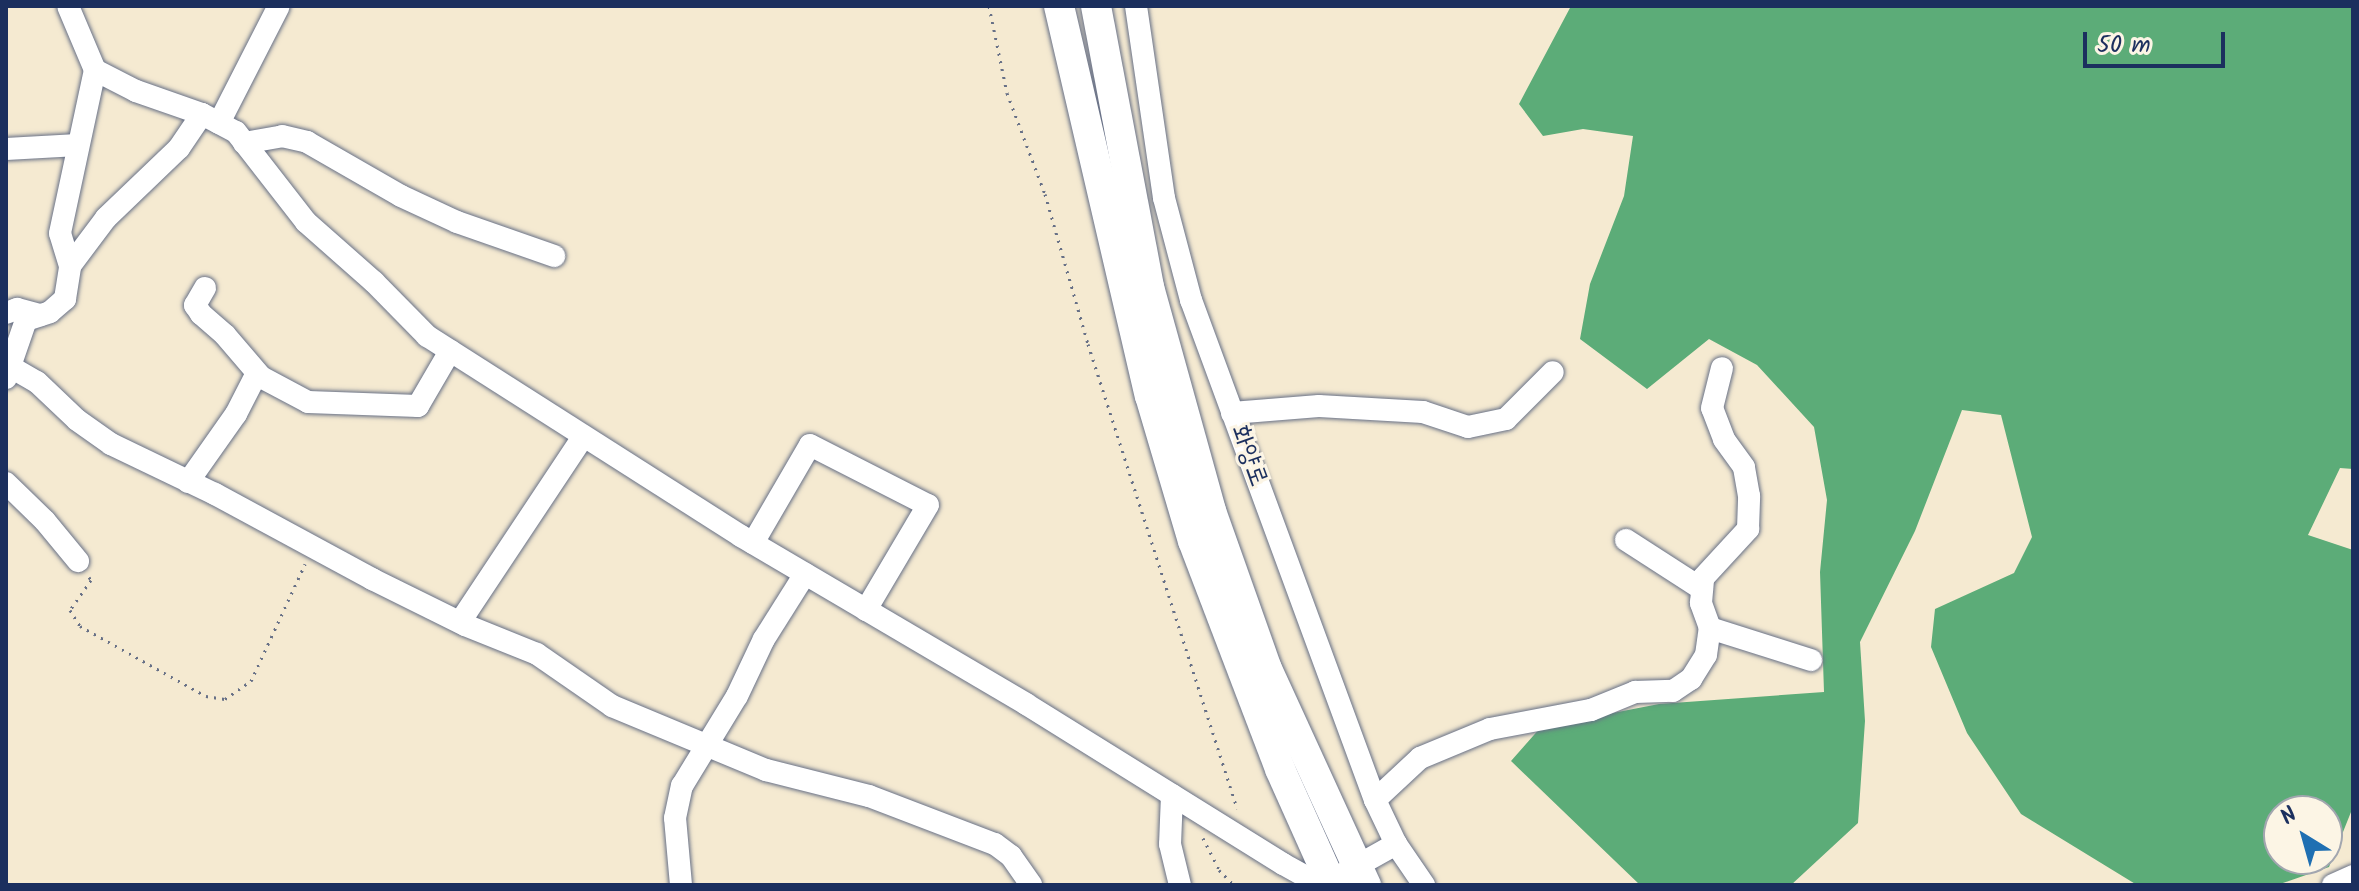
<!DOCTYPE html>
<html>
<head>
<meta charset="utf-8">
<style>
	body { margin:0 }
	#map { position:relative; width:2359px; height:891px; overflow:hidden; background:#f5ead1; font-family:Kalam,"Poor Story",sans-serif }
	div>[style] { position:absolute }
	.forest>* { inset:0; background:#5cac78 }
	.path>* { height:3px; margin-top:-1.5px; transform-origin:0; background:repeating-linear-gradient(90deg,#677086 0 2px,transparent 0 8px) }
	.roads { filter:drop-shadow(0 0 2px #677086) drop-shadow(0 0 2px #677086) }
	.minor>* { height:22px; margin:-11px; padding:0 11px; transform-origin:11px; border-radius:11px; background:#fff }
	.major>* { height:30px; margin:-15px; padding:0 15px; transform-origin:15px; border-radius:15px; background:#fff }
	span { translate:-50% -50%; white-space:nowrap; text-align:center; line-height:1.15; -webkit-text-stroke:6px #fcf5e5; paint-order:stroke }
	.street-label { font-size:26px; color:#1b2f5e }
	.frame { position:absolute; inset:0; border:8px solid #1b2f5e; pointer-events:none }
	.north { position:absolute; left:2263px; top:795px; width:80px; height:80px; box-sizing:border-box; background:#fcf5e5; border:2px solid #a2a6af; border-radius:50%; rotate:323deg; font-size:22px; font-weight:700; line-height:32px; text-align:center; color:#1b2f5e }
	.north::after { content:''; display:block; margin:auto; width:28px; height:36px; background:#1f6fb2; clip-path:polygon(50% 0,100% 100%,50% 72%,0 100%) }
	.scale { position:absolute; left:2083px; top:32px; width:142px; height:36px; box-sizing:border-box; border:4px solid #1b2f5e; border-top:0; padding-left:10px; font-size:24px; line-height:28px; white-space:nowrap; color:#1b2f5e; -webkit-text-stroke:6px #fcf5e5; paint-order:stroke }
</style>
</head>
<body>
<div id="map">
	<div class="forest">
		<i style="clip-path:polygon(evenodd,1571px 6px,2353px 6px,2353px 469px,2340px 468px,2308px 535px,2353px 550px,2353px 807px,2329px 867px,2277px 885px,2137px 885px,2021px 814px,1967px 733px,1931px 647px,1935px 609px,2014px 573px,2032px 537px,2001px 415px,1962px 410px,1915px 531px,1860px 642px,1865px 721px,1858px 823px,1791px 885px,1640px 885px,1511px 761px,1541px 727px,1659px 704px,1824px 692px,1820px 572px,1827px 500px,1814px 427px,1757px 365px,1709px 339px,1647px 389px,1580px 339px,1590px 284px,1624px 196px,1633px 136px,1583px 129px,1543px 136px,1519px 104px,1571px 6px,2279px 811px,2327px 811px,2327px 859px,2279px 859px,2279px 811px)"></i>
	</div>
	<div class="path">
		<i style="left:989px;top:6px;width:89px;rotate:78.3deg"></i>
		<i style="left:1007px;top:93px;width:108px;rotate:69.4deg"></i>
		<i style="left:1045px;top:194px;width:156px;rotate:74deg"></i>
		<i style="left:1088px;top:344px;width:488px;rotate:72.2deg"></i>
		<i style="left:89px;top:577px;width:4px;rotate:56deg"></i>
		<i style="left:91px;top:580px;width:37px;rotate:125deg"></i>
		<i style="left:70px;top:610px;width:19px;rotate:58deg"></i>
		<i style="left:80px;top:626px;width:144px;rotate:29.1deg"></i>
		<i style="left:206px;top:696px;width:19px;rotate:9deg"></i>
		<i style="left:225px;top:699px;width:32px;rotate:-35deg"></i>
		<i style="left:251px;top:681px;width:129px;rotate:-65.2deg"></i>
		<i style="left:1203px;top:838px;width:36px;rotate:63deg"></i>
		<i style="left:1219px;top:870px;width:21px;rotate:45deg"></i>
	</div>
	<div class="roads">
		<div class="minor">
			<i style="left:1136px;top:6px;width:194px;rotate:81.7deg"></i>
			<i style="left:1164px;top:198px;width:106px;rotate:75.2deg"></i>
			<i style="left:1191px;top:300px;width:533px;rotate:69.8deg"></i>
			<i style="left:1375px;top:800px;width:49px;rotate:64.5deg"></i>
			<i style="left:1396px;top:844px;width:50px;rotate:55.7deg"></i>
			<i style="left:95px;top:70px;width:46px;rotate:27.1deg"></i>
			<i style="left:136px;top:91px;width:70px;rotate:19.2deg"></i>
			<i style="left:202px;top:114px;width:38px;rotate:28deg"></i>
			<i style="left:236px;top:132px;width:114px;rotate:52.1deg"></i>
			<i style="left:306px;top:222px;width:91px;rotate:41.4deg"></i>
			<i style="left:374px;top:282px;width:76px;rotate:45.5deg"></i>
			<i style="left:427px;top:336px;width:372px;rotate:32.5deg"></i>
			<i style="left:741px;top:536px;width:331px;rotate:30.5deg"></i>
			<i style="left:1026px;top:704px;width:303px;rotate:31.9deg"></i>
			<i style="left:1283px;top:864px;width:38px;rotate:29deg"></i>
			<i style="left:1316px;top:882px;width:14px;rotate:-4deg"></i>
			<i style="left:1330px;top:881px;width:76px;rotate:-29.3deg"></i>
			<i style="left:219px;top:123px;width:131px;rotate:-62.9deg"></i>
			<i style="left:244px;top:143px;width:39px;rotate:-10deg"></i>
			<i style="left:282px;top:136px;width:26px;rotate:13deg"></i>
			<i style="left:307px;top:142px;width:108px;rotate:29.9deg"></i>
			<i style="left:401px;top:196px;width:62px;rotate:24.9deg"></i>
			<i style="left:457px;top:222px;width:103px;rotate:19.3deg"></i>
			<i style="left:6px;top:149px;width:72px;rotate:-3.2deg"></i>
			<i style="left:70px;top:266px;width:60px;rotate:-53.1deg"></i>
			<i style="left:106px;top:218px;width:101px;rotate:-43.8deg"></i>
			<i style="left:179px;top:148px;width:41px;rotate:-55.9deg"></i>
			<i style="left:205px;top:288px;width:20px;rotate:120deg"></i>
			<i style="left:195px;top:305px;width:11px;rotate:56deg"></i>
			<i style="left:201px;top:314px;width:32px;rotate:41deg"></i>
			<i style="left:225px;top:335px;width:55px;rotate:49.4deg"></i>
			<i style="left:261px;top:377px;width:53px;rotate:28deg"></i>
			<i style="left:308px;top:402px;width:110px;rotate:2.1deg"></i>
			<i style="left:418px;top:406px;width:64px;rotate:-59.8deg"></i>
			<i style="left:6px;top:313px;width:12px;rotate:-20deg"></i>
			<i style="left:17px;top:309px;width:24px;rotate:15deg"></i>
			<i style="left:9px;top:366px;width:32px;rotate:30deg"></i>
			<i style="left:37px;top:382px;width:55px;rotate:43.5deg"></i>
			<i style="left:77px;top:420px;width:42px;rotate:35.2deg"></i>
			<i style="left:111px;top:444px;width:115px;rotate:25.7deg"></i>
			<i style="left:215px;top:494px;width:179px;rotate:28.4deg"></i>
			<i style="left:372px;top:579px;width:104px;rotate:26.3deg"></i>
			<i style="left:465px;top:625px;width:78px;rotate:21.9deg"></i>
			<i style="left:537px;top:654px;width:91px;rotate:34.7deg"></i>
			<i style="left:612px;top:706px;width:167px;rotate:22.6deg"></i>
			<i style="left:766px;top:770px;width:106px;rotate:14.2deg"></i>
			<i style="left:869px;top:796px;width:135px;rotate:20.9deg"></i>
			<i style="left:995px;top:844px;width:20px;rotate:37deg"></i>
			<i style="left:1011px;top:856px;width:35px;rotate:55deg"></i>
			<i style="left:6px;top:378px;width:61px;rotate:-71deg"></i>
			<i style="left:26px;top:320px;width:25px;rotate:-18deg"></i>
			<i style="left:50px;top:312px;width:20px;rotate:-41deg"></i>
			<i style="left:65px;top:299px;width:33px;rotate:-81deg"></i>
			<i style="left:70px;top:266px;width:34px;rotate:-107deg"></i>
			<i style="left:60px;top:233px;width:167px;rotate:-77.9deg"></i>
			<i style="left:95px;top:70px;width:69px;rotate:-112.9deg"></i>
			<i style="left:1232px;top:413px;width:87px;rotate:-4.6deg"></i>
			<i style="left:1319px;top:406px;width:104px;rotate:3.3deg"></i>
			<i style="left:1423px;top:412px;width:47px;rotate:18.4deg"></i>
			<i style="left:1468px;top:427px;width:39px;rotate:-12deg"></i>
			<i style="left:1506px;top:419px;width:66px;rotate:-45deg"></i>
			<i style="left:188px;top:482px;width:83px;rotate:-54.8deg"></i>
			<i style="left:236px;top:414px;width:46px;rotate:-62.9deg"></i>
			<i style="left:6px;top:483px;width:54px;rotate:44.3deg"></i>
			<i style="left:45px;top:521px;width:52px;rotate:50.5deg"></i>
			<i style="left:1626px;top:540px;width:90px;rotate:32.8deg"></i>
			<i style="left:753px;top:543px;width:113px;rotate:-59.8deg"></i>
			<i style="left:810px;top:445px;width:132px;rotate:27deg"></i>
			<i style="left:928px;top:505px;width:122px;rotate:120.6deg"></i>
			<i style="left:460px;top:622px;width:222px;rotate:-56.4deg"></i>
			<i style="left:1710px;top:628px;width:106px;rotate:17.6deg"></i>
			<i style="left:1172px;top:795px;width:49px;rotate:92.3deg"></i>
			<i style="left:1170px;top:844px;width:42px;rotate:76.3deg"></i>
			<i style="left:1375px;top:800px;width:62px;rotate:-43deg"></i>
			<i style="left:1420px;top:758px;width:76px;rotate:-22.5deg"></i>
			<i style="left:1490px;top:729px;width:103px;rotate:-10.7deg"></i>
			<i style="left:1591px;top:710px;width:48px;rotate:-22.2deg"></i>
			<i style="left:1635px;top:692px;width:38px;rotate:-2deg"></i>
			<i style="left:1673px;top:691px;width:22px;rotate:-34deg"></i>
			<i style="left:1691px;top:679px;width:28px;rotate:-58deg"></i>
			<i style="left:1706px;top:655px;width:27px;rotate:-82deg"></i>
			<i style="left:1710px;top:628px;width:27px;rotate:-110deg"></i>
			<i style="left:1701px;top:603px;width:25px;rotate:-85deg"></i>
			<i style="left:1703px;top:578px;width:67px;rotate:-47.4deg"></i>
			<i style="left:1748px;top:529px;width:33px;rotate:-88deg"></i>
			<i style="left:1749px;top:496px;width:29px;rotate:-100deg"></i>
			<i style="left:1744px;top:467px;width:34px;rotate:-126deg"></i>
			<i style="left:1724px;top:439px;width:33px;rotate:-111deg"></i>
			<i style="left:1712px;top:408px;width:41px;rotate:-76deg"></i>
			<i style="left:681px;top:885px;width:67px;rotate:-95.1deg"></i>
			<i style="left:675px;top:818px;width:33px;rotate:-78deg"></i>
			<i style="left:682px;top:786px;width:105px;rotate:-58.6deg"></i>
			<i style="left:737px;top:696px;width:63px;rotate:-64.7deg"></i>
			<i style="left:764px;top:639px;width:77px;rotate:-57.8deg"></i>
			<i style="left:2333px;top:885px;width:22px;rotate:-24deg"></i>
		</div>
		<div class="major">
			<i style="left:1059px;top:6px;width:400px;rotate:76.9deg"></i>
			<i style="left:1150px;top:396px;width:151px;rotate:73.5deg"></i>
			<i style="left:1193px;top:541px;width:244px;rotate:69.1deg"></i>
			<i style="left:1280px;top:769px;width:127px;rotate:65.9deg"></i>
			<i style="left:1096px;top:6px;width:286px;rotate:79.3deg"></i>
			<i style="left:1149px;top:287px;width:232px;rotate:74.5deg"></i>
			<i style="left:1211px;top:511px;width:168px;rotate:70.5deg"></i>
			<i style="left:1267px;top:669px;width:238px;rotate:65.4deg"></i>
		</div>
	</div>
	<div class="street-label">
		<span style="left:1248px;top:456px;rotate:70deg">화양로</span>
	</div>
	<div class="frame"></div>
	<div class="north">N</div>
	<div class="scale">50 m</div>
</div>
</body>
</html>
